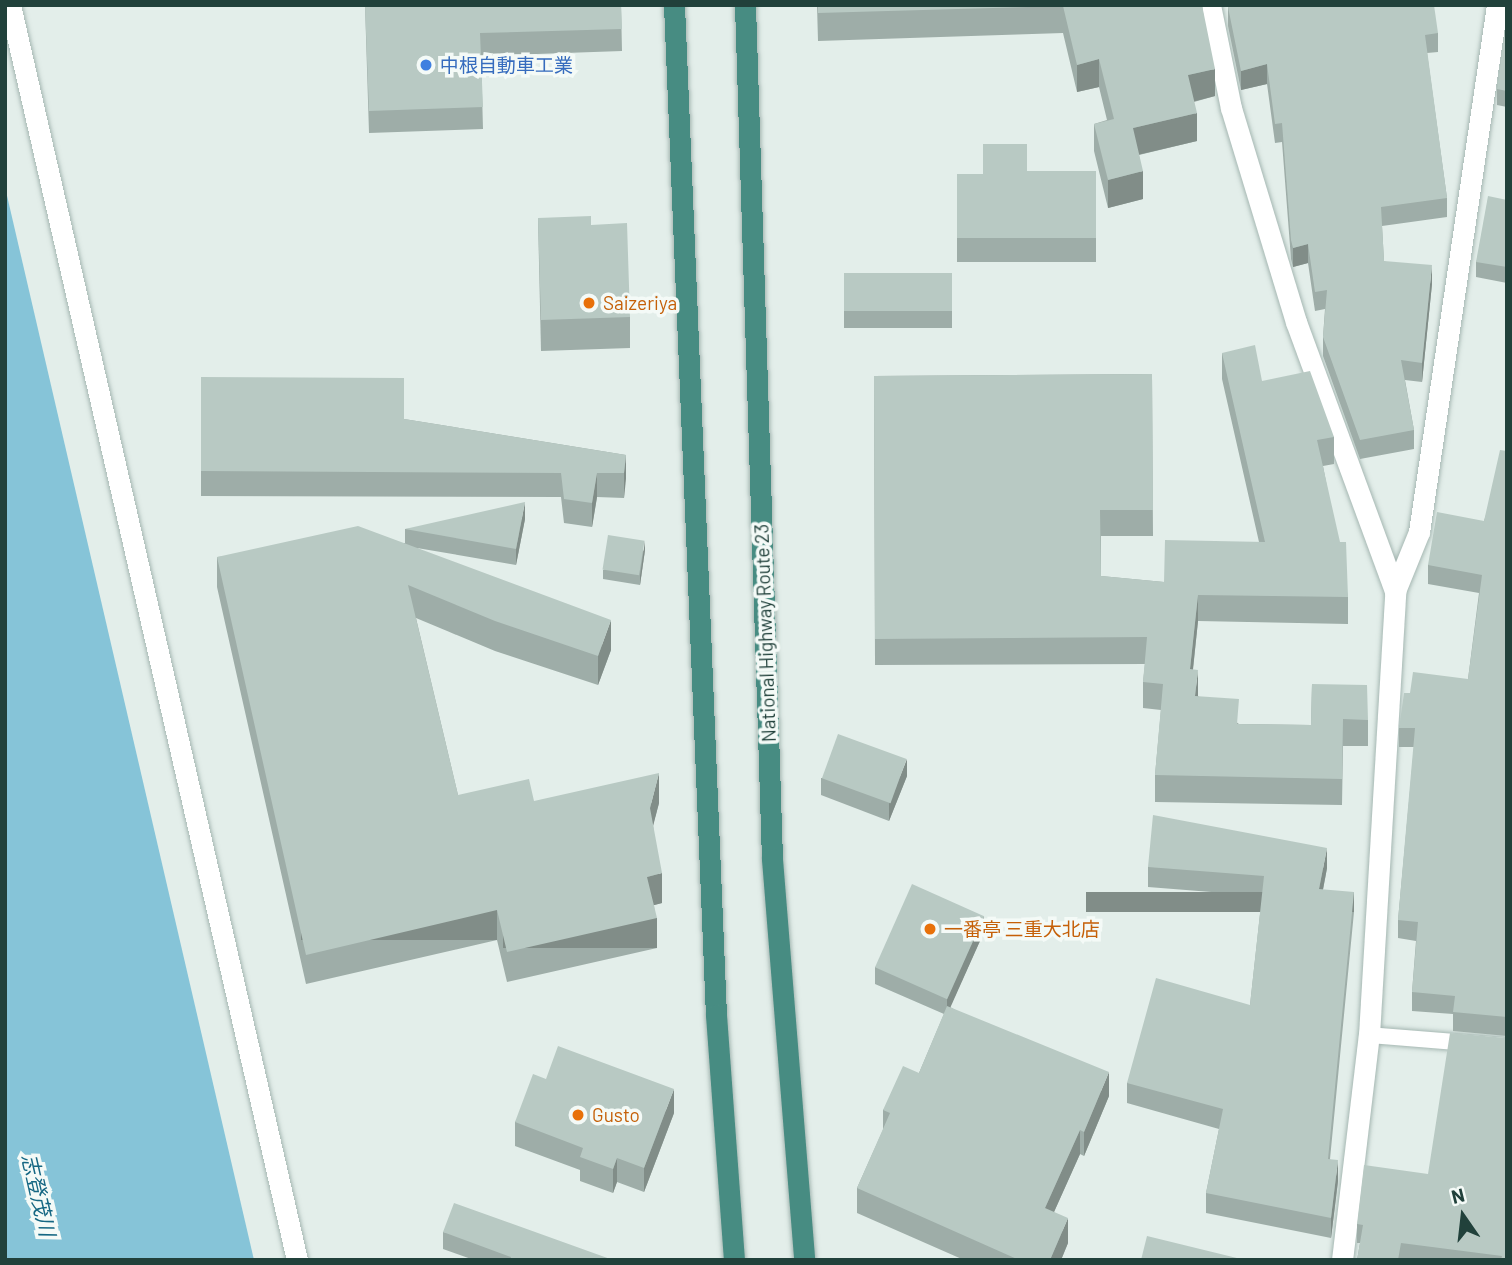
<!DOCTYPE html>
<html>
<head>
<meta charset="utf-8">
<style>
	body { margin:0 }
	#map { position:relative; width:1512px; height:1265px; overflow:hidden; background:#e3eeea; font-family:Barlow,"Noto Sans JP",sans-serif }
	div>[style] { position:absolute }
	.water>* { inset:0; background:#86c4d8 }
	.roads { filter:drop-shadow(0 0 2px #a5b7b2) drop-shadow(0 0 2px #a5b7b2) }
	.service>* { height:16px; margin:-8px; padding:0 8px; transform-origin:8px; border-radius:8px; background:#fff }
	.minor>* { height:21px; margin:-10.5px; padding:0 10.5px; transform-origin:10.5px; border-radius:10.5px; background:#fff }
	.trunk>* { height:21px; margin:-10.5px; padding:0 10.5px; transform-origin:10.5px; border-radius:10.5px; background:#478c82 }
	.wall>* { inset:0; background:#9eada8; transform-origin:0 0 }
	.shaded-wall>* { inset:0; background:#818d88; transform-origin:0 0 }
	.building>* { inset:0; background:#b8c9c3; transform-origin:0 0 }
	.dots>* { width:19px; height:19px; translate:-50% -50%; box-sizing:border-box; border:4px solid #f4faf7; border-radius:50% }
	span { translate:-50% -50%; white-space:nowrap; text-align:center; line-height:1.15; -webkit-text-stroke:7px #f4faf7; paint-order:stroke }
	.shop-label { font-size:19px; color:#366cbe }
	.left { translate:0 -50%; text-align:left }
	.food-label { font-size:19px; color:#c56008 }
	.street-label { font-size:19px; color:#21413b }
	.water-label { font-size:21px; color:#156783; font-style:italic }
	.frame { position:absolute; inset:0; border:7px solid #21413b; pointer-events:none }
	.north { position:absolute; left:1428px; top:1181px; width:70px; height:70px; -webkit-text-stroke:5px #f4faf7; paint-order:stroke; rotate:346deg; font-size:19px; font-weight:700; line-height:28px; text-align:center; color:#21413b }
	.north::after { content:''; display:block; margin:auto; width:24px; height:32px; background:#21413b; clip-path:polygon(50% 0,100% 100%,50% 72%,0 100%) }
</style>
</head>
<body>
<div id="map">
	<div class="water">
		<i style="clip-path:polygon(5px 187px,254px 1260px,5px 1260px)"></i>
	</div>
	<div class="roads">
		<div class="service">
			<i style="left:1369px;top:1035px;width:138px;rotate:4.6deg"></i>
		</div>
		<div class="minor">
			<i style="left:10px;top:5px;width:1287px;rotate:77.12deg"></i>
			<i style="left:1210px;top:5px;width:105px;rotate:78.5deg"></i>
			<i style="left:1231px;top:108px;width:224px;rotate:73.1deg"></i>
			<i style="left:1296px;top:322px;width:287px;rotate:69.8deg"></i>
			<i style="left:1342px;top:1260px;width:227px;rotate:-83.2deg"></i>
			<i style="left:1369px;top:1035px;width:445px;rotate:-86.6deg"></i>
			<i style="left:1395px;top:591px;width:64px;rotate:-67.9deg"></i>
			<i style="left:1419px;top:532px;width:533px;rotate:-81.58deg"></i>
		</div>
		<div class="trunk">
			<i style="left:674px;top:5px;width:1011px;rotate:87.62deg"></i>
			<i style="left:716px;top:1015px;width:246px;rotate:85.8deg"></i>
			<i style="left:745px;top:5px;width:854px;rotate:88.19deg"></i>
			<i style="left:772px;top:859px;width:402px;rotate:85.4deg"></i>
		</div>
	</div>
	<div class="wall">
		<i style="clip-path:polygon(365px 5px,621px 5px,622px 51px,481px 56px,483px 129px,369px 133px)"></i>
		<i style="clip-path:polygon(817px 5px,1202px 5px,1215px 96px,1194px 102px,1197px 141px,1139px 155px,1143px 199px,1108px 208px,1094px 151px,1094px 124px,1107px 120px,1099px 87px,1077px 92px,1063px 33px,818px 41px)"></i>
		<i style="clip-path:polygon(1228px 7px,1438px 33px,1438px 52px,1427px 53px,1447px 198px,1447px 217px,1382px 226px,1384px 261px,1432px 284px,1422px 382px,1405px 380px,1414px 430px,1414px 449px,1360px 459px,1323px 356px,1323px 337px,1325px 309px,1315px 311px,1308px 263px,1293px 267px,1291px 259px,1282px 142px,1275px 143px,1267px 84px,1241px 90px,1228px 26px)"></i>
		<i style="clip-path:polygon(1507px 15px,1507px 107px,1497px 105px,1497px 89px)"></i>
		<i style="clip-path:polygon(1027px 171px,1096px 171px,1096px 262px,957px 262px,957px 174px,983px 174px)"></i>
		<i style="clip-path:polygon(1507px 200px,1507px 283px,1476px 277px,1476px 262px)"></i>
		<i style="clip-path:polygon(538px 218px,591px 225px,630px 317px,630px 348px,541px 351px)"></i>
		<i style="left:844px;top:273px;width:108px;height:55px"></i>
		<i style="clip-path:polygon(1222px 353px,1262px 381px,1334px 437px,1334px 464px,1323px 466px,1348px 597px,1348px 624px,1198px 621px,1193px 670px,1198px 696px,1239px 724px,1311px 725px,1312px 684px,1368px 720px,1368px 746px,1343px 746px,1342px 805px,1155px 802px,1155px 775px,1161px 710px,1143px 708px,1143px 682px,1145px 664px,875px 665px,874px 376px,1152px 374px,1153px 536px,1101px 536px,1101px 576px,1164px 582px,1259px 542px,1222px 379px)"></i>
		<i style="clip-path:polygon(201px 377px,404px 419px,626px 455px,624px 498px,597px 497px,592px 527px,564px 523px,561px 497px,201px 496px)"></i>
		<i style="clip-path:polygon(1507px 451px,1507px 1036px,1453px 1031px,1453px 1014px,1412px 1011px,1412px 992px,1416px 941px,1398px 938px,1398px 920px,1414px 747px,1399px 747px,1399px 728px,1410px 693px,1468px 679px,1479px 593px,1428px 584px,1428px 565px,1484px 521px)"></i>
		<i style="clip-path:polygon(525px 519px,516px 565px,417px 548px,611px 650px,598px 685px,495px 651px,416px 618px,458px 795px,534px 801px,659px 803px,653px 825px,662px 903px,654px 905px,657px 948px,507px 982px,497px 940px,306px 984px,217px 587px,217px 557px,405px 543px,405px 529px)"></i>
		<i style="clip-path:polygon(645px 550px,640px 585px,603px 579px,603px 570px)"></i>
		<i style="clip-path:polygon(907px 776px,889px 821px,821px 795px,821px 778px)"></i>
		<i style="clip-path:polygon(1148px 867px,1327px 868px,1323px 890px,1354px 912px,1330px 1159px,1338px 1181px,1331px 1238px,1206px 1213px,1206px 1193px,1219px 1129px,1127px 1103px,1127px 1083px,1250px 1005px,1262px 896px,1148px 887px)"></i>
		<i style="clip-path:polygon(984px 932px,950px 1007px,1109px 1096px,1084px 1156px,1080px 1154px,1054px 1212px,1068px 1243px,1061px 1260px,964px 1260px,857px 1213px,857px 1188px,883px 1130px,883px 1110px,919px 1073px,944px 1014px,875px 984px,875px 967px)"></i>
		<i style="clip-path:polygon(546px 1079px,674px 1113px,644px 1192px,617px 1182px,613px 1193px,580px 1181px,580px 1170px,515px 1146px,515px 1122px)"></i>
		<i style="clip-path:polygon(1428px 1174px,1507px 1260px,1357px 1260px,1360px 1243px,1357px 1243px,1357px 1224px)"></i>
		<i style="clip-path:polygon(443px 1232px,613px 1260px,474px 1260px,443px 1249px)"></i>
	</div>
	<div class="shaded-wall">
		<i style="clip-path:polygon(1099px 59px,1099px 87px,1077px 92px,1077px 65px)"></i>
		<i style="clip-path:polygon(1267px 64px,1267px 84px,1241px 90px,1241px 71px)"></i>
		<i style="clip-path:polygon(1215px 69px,1215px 96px,1188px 103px,1188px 75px)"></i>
		<i style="clip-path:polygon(1197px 113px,1197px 141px,1133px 156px,1133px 128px)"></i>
		<i style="clip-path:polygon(1143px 171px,1143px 199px,1108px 208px,1108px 180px)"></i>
		<i style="clip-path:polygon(1308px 244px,1308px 263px,1293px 267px,1293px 248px)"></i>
		<i style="clip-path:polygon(1432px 265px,1432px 284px,1422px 382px,1422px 363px)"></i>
		<i style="clip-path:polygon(626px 455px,626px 479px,624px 498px,624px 473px)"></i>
		<i style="clip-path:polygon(597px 473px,597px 497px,592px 527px,592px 503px)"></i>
		<i style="clip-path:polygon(525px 502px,525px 519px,516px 565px,516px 549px)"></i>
		<i style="clip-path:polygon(645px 541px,645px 550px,640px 585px,640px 576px)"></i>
		<i style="clip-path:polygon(1198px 595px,1198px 621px,1190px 696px,1190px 669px)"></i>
		<i style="clip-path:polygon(611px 620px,611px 650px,598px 685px,598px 656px)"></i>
		<i style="clip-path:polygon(1198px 670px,1198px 697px,1195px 696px)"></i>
		<i style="clip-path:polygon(907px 759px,907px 776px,889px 821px,889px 804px)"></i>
		<i style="clip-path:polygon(659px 773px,659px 803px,650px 838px,650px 808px)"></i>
		<i style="clip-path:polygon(1327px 848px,1327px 868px,1319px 910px,1319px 889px)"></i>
		<i style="clip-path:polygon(662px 873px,662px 903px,647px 907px,647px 877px)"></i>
		<i style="left:1354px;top:892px;width:20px;height:268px;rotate:90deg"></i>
		<i style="left:497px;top:910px;width:30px;height:196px;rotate:90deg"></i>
		<i style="clip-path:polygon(984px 916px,984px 932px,947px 1015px,947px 998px)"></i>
		<i style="left:657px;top:918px;width:30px;height:154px;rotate:90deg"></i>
		<i style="clip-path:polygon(1109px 1072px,1109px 1096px,1084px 1156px,1084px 1132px)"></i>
		<i style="clip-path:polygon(674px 1089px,674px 1113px,644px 1192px,644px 1168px)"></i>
		<i style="clip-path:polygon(1080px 1130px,1080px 1154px,1045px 1232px,1045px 1208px)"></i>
		<i style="clip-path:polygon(617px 1158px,617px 1182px,613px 1193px,613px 1169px)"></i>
		<i style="clip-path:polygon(1338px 1160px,1338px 1181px,1331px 1238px,1331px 1218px)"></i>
		<i style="clip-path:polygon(1068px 1218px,1068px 1243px,1061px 1260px,1050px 1260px)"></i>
	</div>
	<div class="building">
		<i style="clip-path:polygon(365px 5px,621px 5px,622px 29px,480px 33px,483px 107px,369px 111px)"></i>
		<i style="clip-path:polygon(818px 5px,1202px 5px,1215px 69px,1188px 75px,1197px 113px,1133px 128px,1143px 171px,1108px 180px,1094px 124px,1114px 119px,1099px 59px,1077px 65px,1063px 6px,818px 13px)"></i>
		<i style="clip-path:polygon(1243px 5px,1434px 5px,1438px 33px,1425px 35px,1447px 198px,1381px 207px,1384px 261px,1432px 265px,1422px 363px,1401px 360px,1414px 430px,1360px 440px,1323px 337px,1327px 290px,1315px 292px,1308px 244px,1293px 248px,1291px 240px,1282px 123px,1275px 124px,1267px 64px,1241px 71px,1228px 7px)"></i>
		<i style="clip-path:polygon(1507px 15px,1507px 91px,1497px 89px)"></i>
		<i style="clip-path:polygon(983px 144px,1027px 144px,1027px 171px,1096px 171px,1096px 238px,957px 238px,957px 174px,983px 174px)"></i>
		<i style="clip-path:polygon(1488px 196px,1507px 200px,1507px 267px,1476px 262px)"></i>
		<i style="clip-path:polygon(591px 216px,591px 225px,627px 223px,630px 317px,541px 320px,538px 218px)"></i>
		<i style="left:844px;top:273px;width:108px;height:38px"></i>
		<i style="clip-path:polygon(1255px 345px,1262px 381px,1310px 371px,1334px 437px,1317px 440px,1340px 542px,1346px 542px,1348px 597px,1198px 595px,1190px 669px,1198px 670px,1195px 696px,1239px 699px,1237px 724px,1311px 725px,1312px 684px,1367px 685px,1368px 720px,1343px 719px,1342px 779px,1155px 775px,1163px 684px,1143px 682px,1147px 637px,875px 639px,874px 376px,1152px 374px,1153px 510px,1100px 510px,1101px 576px,1164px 582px,1165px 540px,1265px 542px,1222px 353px)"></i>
		<i style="clip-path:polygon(201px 377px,404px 378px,404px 419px,626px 455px,624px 473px,597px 473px,592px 503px,564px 499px,561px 473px,201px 471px)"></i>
		<i style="clip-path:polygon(1500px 450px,1507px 451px,1507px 1017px,1453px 1012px,1455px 996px,1412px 992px,1418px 922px,1398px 920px,1415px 728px,1399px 728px,1404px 693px,1410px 693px,1413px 672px,1468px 679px,1482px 575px,1428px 565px,1437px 512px,1484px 521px)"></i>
		<i style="clip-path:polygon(525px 502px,516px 549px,405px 529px)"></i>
		<i style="clip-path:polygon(358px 526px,611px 620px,598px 656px,495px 621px,408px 585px,458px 795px,529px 779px,534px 801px,659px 773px,650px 808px,662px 873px,647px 877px,657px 918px,507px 952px,497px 910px,306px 955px,217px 557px)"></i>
		<i style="left:608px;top:535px;width:37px;height:35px;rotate:9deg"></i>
		<i style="left:838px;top:734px;width:73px;height:47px;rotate:20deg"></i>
		<i style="clip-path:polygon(1153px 815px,1327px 848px,1319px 889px,1354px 892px,1328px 1159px,1338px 1160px,1331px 1218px,1206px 1193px,1223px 1109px,1127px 1083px,1156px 978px,1250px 1005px,1264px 876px,1148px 867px)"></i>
		<i style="left:912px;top:884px;width:79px;height:91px;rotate:24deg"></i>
		<i style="clip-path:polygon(947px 1006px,1109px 1072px,1084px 1132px,1080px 1130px,1045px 1208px,1068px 1218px,1050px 1260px,1019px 1260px,857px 1188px,890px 1113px,883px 1110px,903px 1066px,919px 1073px)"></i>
		<i style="clip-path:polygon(1450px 1033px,1507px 1038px,1507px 1260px,1501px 1260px,1502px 1256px,1401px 1243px,1398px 1260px,1357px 1260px,1363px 1225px,1357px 1224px,1364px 1165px,1428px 1174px)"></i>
		<i style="clip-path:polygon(558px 1046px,674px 1089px,644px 1168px,617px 1158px,613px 1169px,580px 1157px,583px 1148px,515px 1122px,533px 1074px,546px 1079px)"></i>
		<i style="clip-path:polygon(454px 1203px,613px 1260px,510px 1260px,511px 1257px,443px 1232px)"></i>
		<i style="clip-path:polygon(1147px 1236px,1245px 1260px,1141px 1260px)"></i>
	</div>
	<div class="dots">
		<i style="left:426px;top:65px;background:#3f7fe0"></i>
		<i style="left:589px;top:303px;background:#e8710a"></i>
		<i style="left:930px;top:929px;background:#e8710a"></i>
		<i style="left:578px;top:1115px;background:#e8710a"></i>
	</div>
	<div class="shop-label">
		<span class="left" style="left:440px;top:65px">中根自動車工業</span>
	</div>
	<div class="food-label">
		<span class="left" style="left:603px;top:303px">Saizeriya</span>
		<span class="left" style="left:944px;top:929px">一番亭 三重大北店</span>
		<span class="left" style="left:592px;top:1115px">Gusto</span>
	</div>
	<div class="street-label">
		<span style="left:765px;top:633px;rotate:-92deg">National Highway Route 23</span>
	</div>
	<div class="water-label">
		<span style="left:39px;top:1195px;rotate:77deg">志登茂川</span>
	</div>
	<div class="frame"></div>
	<div class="north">N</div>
</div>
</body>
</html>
